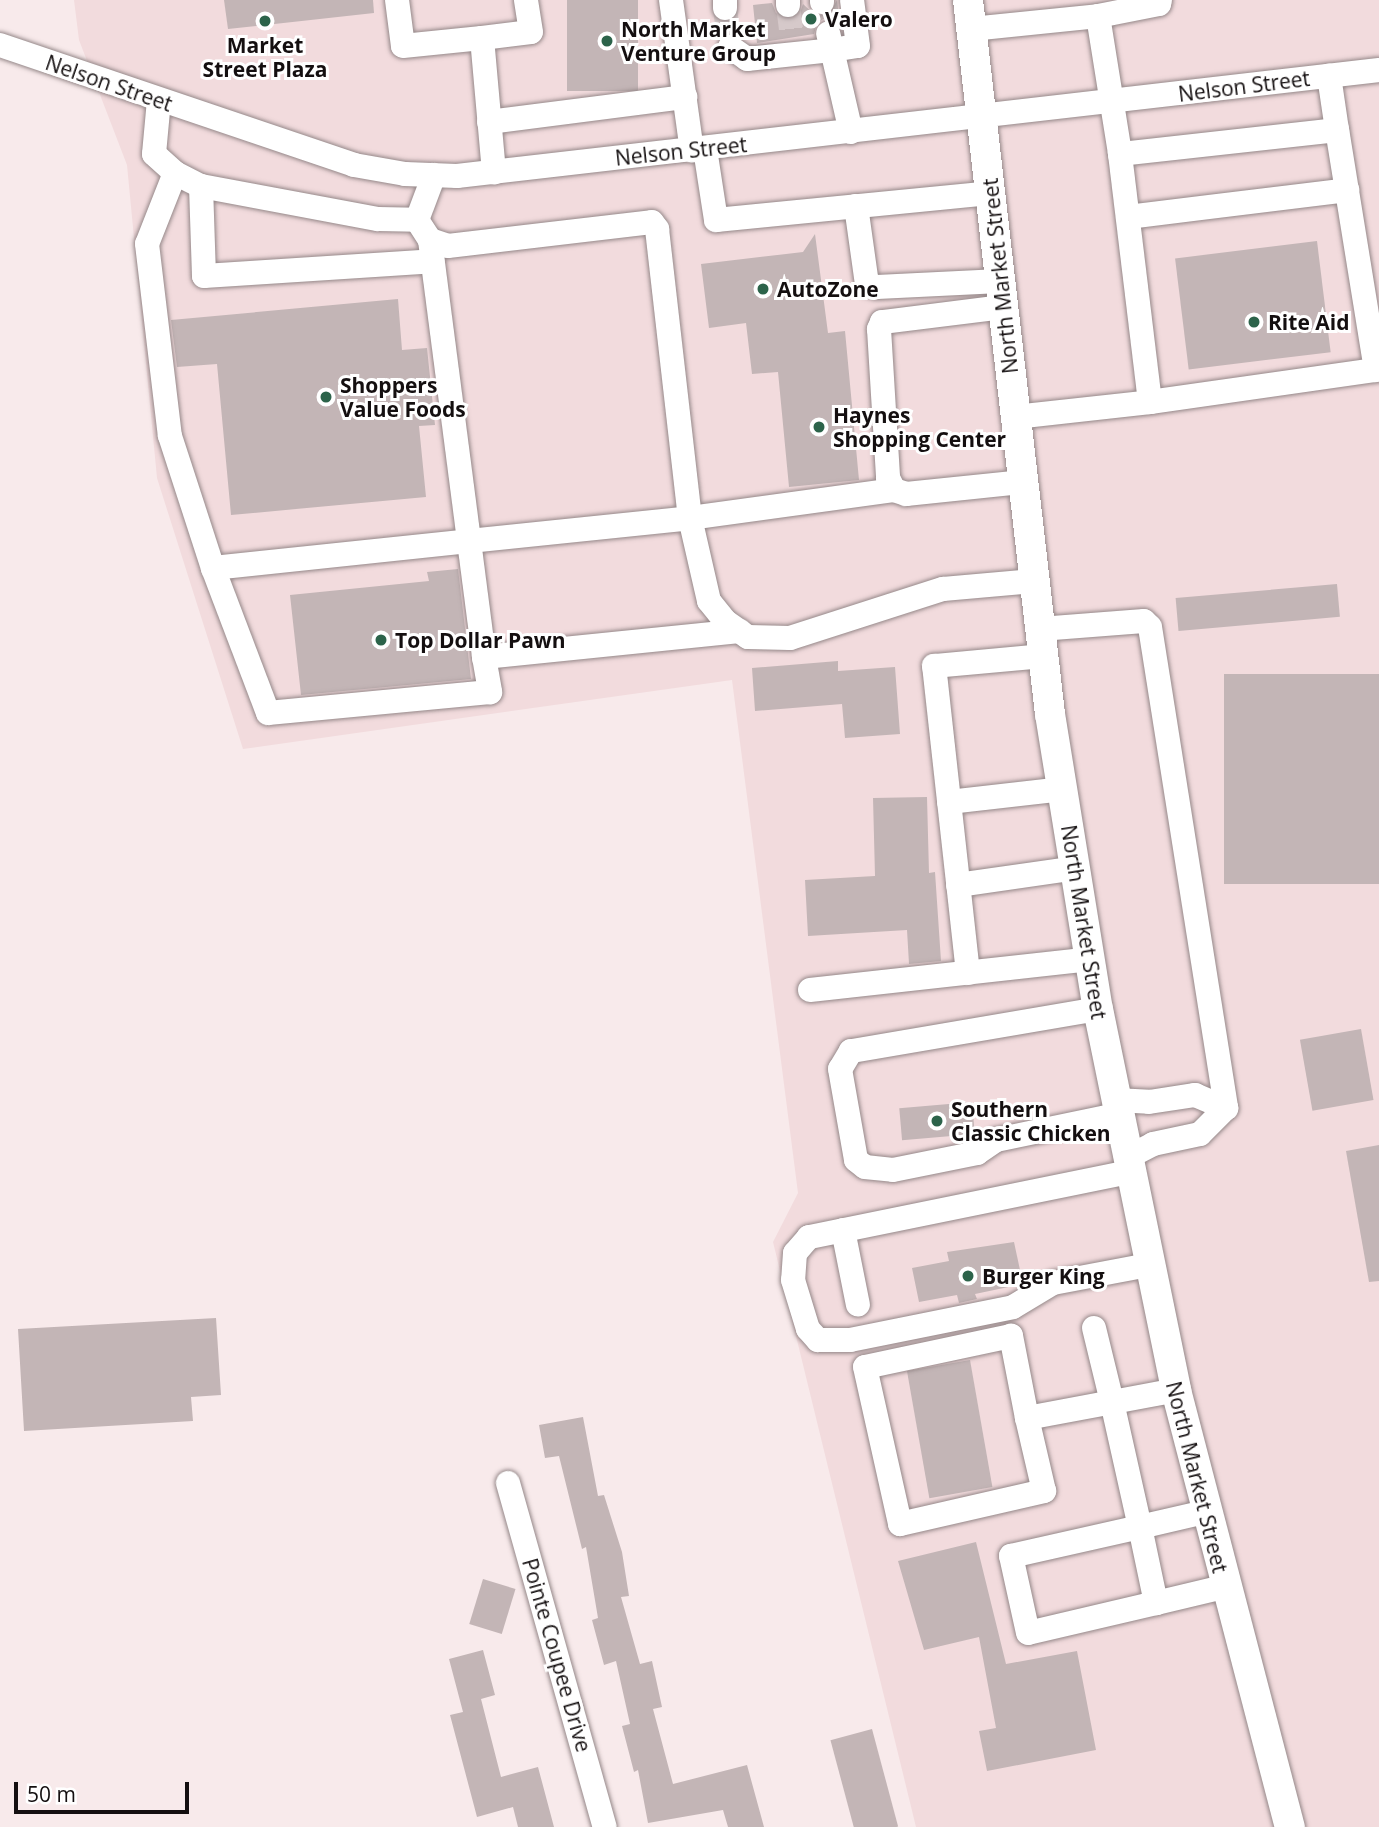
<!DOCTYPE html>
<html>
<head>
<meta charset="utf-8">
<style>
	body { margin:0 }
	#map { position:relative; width:1379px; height:1827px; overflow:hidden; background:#f8eaeb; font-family:"Open Sans",sans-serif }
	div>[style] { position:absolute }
	.built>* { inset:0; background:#f2dbdd }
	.building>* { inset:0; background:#c3b5b6; transform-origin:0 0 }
	.minor-tunnel>* { height:24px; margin-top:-12px; transform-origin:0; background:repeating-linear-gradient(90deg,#d6c9ca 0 24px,transparent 0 36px) }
	.roads { filter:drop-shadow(0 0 2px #958889) drop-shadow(0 0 2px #958889) }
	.minor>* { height:24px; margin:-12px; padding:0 12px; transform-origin:12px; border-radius:12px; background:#fff }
	.major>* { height:30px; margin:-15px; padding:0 15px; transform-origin:15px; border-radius:15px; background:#fff }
	.dots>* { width:19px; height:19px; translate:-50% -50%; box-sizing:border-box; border:4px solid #fff; border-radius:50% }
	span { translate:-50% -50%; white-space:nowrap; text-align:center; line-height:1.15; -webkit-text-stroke:6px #fff; paint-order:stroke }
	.poi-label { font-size:21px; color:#140f10; font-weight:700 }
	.left { translate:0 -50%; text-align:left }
	.street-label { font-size:21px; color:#140f10 }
	.scale { position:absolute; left:14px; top:1782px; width:175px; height:32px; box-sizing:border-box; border:4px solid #140f10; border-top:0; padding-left:9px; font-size:21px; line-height:24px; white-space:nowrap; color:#140f10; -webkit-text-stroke:5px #fff; paint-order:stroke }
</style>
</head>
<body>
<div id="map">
	<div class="built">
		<i style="clip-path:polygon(74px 0,1379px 0,1379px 1827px,916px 1827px,773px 1242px,798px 1193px,732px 680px,243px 749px,157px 478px,127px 165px,79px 40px)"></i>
	</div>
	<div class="building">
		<i style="clip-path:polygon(224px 0,373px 0,374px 13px,228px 29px)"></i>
		<i style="left:567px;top:0;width:71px;height:91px"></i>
		<i style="clip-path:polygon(837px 0,840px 25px,825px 18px,817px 23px,814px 34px,757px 43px,753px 5px,772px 3px,776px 13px,789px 20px,800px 13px,803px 4px,815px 15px,829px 15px)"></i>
		<i style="clip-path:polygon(815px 234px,828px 333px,845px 331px,859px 480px,789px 487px,778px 372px,752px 374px,746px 323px,709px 328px,701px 264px,803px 252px)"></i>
		<i style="left:1317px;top:241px;width:112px;height:143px;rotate:83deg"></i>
		<i style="clip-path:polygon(398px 299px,402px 350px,427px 348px,435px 425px,419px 426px,426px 497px,231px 515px,217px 364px,177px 367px,171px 320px)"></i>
		<i style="clip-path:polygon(458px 569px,471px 679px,301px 695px,290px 595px,429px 581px,427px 572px)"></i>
		<i style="left:1337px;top:584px;width:33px;height:162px;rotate:85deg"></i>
		<i style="clip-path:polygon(838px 661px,838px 671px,895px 667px,900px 734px,845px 738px,842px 704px,755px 711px,752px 668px)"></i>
		<i style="left:1379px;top:674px;width:210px;height:155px;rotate:90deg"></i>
		<i style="clip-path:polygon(927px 797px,929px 873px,935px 872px,941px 961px,909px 964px,907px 930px,808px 936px,805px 880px,875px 876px,873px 798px)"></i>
		<i style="left:1361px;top:1029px;width:72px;height:62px;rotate:80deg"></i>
		<i style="left:972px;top:1102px;width:32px;height:73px;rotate:85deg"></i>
		<i style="clip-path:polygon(1379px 1145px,1379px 1281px,1369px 1282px,1346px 1151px)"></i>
		<i style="clip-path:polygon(1014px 1242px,1023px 1284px,975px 1294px,977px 1299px,959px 1303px,957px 1295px,919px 1302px,912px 1268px,949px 1261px,947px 1252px)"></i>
		<i style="clip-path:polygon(216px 1318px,221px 1395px,191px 1397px,193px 1421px,24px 1431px,18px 1329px)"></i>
		<i style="left:970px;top:1360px;width:129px;height:64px;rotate:80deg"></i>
		<i style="clip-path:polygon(583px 1417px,598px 1496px,604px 1495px,622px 1552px,629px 1596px,621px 1597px,640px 1664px,652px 1661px,662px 1707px,653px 1709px,673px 1784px,747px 1765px,764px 1827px,728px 1827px,723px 1810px,648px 1823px,638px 1770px,634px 1772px,622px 1726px,630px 1724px,616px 1661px,604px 1665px,592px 1620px,598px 1618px,586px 1547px,582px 1549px,559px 1456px,545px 1458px,539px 1425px)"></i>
		<i style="clip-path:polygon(976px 1542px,1006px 1664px,1077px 1651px,1096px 1750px,987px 1771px,979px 1731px,996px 1728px,979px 1637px,924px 1650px,898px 1561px)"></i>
		<i style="left:483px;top:1579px;width:34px;height:47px;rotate:17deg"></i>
		<i style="clip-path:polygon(483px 1650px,495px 1695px,481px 1699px,501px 1777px,538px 1767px,554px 1827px,518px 1827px,513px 1807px,477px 1817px,450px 1715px,463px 1712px,449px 1659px)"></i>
		<i style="left:872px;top:1729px;width:101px;height:43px;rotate:75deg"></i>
	</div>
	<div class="minor-tunnel">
		<i style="left:788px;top:5px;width:32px;rotate:83deg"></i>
		<i style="left:725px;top:8px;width:39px;rotate:83deg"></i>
	</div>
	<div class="roads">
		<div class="minor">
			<i style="left:397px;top:0;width:46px;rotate:82.6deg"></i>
			<i style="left:403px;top:46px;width:79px;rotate:-5.8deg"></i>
			<i style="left:482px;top:38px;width:135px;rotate:84.9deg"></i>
			<i style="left:671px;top:0;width:152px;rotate:82.1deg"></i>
			<i style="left:788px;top:0;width:5px;rotate:90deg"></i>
			<i style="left:822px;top:0;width:2px;rotate:90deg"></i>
			<i style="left:1160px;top:0;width:4px;rotate:104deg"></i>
			<i style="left:1159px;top:4px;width:62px;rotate:168.9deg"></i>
			<i style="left:1098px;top:16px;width:140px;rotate:80.9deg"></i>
			<i style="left:1120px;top:154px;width:218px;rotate:-6.3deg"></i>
			<i style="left:1337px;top:130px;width:55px;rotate:-98.4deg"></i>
			<i style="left:725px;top:8px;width:8px;rotate:-90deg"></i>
			<i style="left:971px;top:29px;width:128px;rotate:-5.8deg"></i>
			<i style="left:482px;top:38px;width:49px;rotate:-7deg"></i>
			<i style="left:531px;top:32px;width:32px;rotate:-99deg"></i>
			<i style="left:0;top:45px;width:374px;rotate:18.7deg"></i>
			<i style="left:354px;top:165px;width:52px;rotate:10deg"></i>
			<i style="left:405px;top:174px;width:52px;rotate:2.2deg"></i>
			<i style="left:457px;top:176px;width:928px;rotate:-6.56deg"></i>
			<i style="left:730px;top:47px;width:21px;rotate:35deg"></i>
			<i style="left:747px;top:59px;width:85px;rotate:-6deg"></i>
			<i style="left:832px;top:50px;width:17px;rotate:-103deg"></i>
			<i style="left:159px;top:100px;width:54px;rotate:95.3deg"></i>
			<i style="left:154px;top:154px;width:28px;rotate:42deg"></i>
			<i style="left:175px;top:173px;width:29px;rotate:27deg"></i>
			<i style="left:201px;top:186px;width:180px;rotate:10.6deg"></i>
			<i style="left:378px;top:219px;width:39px;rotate:1deg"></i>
			<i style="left:417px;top:220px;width:48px;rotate:-69.3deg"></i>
			<i style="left:489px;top:122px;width:198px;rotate:-7.3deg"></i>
			<i style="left:851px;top:132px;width:84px;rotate:-103deg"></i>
			<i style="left:832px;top:50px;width:26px;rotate:-9deg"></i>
			<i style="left:858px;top:46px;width:46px;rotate:-97.4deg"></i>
			<i style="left:705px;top:149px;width:72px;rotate:81.2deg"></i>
			<i style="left:716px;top:220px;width:275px;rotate:-5.6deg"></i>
			<i style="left:175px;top:173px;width:76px;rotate:111.5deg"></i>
			<i style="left:147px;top:244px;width:193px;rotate:83.2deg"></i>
			<i style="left:170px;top:436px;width:139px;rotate:72deg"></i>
			<i style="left:201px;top:186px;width:90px;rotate:88.1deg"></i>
			<i style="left:204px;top:276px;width:229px;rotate:-3.7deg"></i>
			<i style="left:856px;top:206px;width:79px;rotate:82deg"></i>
			<i style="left:867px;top:284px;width:10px;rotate:17deg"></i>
			<i style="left:877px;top:287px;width:123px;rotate:-2.8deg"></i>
			<i style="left:1128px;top:217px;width:221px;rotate:-7deg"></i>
			<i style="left:417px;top:220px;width:24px;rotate:57deg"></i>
			<i style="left:430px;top:240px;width:19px;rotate:18deg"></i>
			<i style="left:448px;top:246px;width:205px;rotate:-6.7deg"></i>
			<i style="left:652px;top:222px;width:9px;rotate:54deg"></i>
			<i style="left:657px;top:229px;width:291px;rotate:83.5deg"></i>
			<i style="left:690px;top:518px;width:206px;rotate:-7.8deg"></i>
			<i style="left:430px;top:240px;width:304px;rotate:82.6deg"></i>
			<i style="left:469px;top:541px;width:222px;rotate:-5.9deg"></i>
			<i style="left:690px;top:518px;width:85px;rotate:77.1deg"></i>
			<i style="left:709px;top:601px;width:26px;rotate:51deg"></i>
			<i style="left:725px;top:621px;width:28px;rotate:35deg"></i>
			<i style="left:748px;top:637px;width:42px;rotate:1.4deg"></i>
			<i style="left:790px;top:638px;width:161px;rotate:-17.8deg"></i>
			<i style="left:943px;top:589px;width:91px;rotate:-5deg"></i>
			<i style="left:1003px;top:307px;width:122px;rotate:172.9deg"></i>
			<i style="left:882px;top:322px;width:8px;rotate:113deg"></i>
			<i style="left:879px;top:329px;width:149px;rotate:86.5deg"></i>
			<i style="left:888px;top:478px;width:13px;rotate:63deg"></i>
			<i style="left:894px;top:490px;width:13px;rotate:18deg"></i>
			<i style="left:906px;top:494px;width:118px;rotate:-5.9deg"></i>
			<i style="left:1150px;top:402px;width:228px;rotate:-8.1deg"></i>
			<i style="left:1376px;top:370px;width:243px;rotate:-99.2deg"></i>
			<i style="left:1015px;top:417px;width:136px;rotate:-6.3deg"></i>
			<i style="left:1150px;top:402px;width:250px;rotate:-96.9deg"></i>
			<i style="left:1040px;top:629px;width:104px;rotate:-4.4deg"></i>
			<i style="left:1144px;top:621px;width:8px;rotate:45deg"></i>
			<i style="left:1150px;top:627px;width:487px;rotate:81deg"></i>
			<i style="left:484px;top:657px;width:36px;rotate:80deg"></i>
			<i style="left:490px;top:692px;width:223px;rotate:174.6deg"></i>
			<i style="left:268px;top:713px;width:155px;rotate:-110.8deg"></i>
			<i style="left:213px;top:568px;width:257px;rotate:-6deg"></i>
			<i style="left:469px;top:541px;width:117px;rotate:82.6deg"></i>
			<i style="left:484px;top:657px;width:257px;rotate:-5.8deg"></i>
			<i style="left:949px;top:802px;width:115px;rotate:-6.5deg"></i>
			<i style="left:958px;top:885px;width:119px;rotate:-8.2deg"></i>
			<i style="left:968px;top:973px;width:309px;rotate:-96.3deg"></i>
			<i style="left:934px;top:666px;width:109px;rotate:-5.2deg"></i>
			<i style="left:810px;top:990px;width:282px;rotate:-6.3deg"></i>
			<i style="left:1098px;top:1009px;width:251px;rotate:170.3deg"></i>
			<i style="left:851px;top:1051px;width:21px;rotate:121deg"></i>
			<i style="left:840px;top:1069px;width:92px;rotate:80deg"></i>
			<i style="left:856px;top:1160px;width:11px;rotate:38deg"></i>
			<i style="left:865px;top:1167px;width:28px;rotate:6deg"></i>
			<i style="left:893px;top:1170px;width:86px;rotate:-11.4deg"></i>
			<i style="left:977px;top:1153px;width:23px;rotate:-34deg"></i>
			<i style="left:996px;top:1140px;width:124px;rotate:-11.7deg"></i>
			<i style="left:1115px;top:1100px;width:34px;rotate:3deg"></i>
			<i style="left:1149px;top:1102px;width:47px;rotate:-8.7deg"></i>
			<i style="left:1195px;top:1095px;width:34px;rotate:23deg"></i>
			<i style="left:1126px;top:1158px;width:30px;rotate:-27deg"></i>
			<i style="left:1153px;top:1144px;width:48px;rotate:-12deg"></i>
			<i style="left:1200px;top:1134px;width:37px;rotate:-45deg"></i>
			<i style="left:1129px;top:1172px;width:327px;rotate:168.5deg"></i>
			<i style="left:809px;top:1237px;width:21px;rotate:131deg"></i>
			<i style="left:795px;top:1253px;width:27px;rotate:94deg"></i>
			<i style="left:793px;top:1280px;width:51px;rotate:73deg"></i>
			<i style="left:808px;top:1329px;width:15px;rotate:48deg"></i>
			<i style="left:818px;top:1340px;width:32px"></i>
			<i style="left:850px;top:1340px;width:166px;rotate:-11.4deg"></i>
			<i style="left:1013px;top:1307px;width:47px;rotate:-31deg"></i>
			<i style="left:1053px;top:1283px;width:97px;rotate:-10.7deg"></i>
			<i style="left:843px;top:1230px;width:76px;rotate:78.7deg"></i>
			<i style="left:1094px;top:1328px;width:76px;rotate:76.3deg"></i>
			<i style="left:1112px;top:1402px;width:128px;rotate:77.4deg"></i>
			<i style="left:1140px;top:1527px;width:78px;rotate:78.1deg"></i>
			<i style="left:1156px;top:1603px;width:131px;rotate:166.8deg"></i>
			<i style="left:1028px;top:1633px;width:79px;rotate:-102.4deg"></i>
			<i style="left:1011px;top:1556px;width:132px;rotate:-12.7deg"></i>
			<i style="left:1140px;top:1527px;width:67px;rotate:-13deg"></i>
			<i style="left:1027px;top:1418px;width:84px;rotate:-101deg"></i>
			<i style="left:1011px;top:1336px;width:149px;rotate:168deg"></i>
			<i style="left:865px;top:1367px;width:161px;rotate:77.4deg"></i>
			<i style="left:900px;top:1524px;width:148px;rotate:-12.9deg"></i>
			<i style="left:1044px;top:1491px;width:75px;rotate:-103.1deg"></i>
			<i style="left:1027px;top:1418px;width:152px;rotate:-10.6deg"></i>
			<i style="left:508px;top:1483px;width:357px;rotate:74.3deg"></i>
			<i style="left:1156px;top:1603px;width:69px;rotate:-13.4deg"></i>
		</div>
		<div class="major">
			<i style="left:968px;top:0;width:719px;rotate:83.45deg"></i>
			<i style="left:1050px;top:714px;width:299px;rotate:80.8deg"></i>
			<i style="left:1098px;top:1009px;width:389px;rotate:78.4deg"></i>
			<i style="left:1176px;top:1390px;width:452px;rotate:75.4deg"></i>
		</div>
	</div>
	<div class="dots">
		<i style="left:811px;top:19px;background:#2c634a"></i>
		<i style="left:265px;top:21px;background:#2c634a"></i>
		<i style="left:607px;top:41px;background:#2c634a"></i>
		<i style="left:763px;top:289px;background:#2c634a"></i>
		<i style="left:1254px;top:322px;background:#2c634a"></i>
		<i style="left:326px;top:397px;background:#2c634a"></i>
		<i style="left:819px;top:427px;background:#2c634a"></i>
		<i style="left:381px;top:640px;background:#2c634a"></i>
		<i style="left:937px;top:1121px;background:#2c634a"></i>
		<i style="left:968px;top:1276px;background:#2c634a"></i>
	</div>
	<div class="poi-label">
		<span class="left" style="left:825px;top:19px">Valero</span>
		<span class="left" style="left:621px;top:41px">North Market<br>Venture Group</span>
		<span style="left:265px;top:57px">Market<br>Street Plaza</span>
		<span class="left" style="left:777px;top:289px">AutoZone</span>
		<span class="left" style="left:1268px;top:322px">Rite Aid</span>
		<span class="left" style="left:340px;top:397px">Shoppers<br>Value Foods</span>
		<span class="left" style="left:833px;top:427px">Haynes<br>Shopping Center</span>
		<span class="left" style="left:395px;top:640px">Top Dollar Pawn</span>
		<span class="left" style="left:951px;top:1121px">Southern<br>Classic Chicken</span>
		<span class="left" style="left:982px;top:1276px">Burger King</span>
	</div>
	<div class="street-label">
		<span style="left:109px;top:83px;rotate:19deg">Nelson Street</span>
		<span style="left:1244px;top:86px;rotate:-7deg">Nelson Street</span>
		<span style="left:681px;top:151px;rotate:-6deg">Nelson Street</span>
		<span style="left:1000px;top:276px;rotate:-96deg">North Market Street</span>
		<span style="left:1084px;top:922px;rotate:81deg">North Market Street</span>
		<span style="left:1197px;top:1477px;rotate:76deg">North Market Street</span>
		<span style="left:557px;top:1655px;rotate:74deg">Pointe Coupee Drive</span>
	</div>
	<div class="scale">50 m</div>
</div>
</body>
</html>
